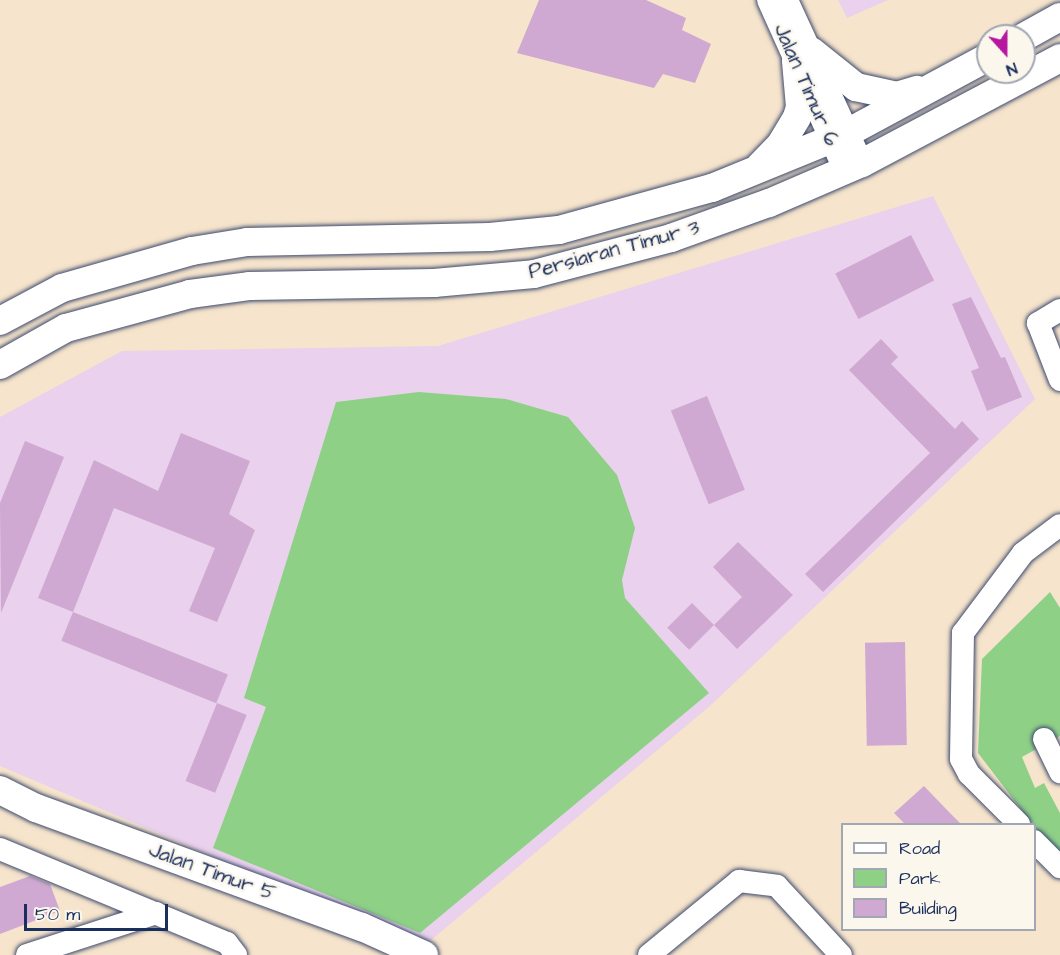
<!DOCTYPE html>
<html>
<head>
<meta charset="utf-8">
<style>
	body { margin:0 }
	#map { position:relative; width:1060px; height:955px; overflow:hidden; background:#f6e4cc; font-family:"Architects Daughter",sans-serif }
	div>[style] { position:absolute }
	.built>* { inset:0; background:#ead1ed }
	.green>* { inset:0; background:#8fd087 }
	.building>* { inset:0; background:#cfa9d1; transform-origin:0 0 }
	.roads { filter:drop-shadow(0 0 2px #3c4a6e) drop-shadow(0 0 2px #3c4a6e) }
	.minor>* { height:22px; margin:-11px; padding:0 11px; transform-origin:11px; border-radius:11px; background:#fff }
	.tertiary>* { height:28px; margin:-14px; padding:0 14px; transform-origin:14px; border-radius:14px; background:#fff }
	span { translate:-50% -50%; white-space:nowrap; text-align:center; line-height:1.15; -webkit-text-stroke:5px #fbf7ec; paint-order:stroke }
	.street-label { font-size:21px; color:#1b2f5e }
	.legend { position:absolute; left:841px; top:823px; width:195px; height:108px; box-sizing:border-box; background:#fbf7ec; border:2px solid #a1a7b3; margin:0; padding:8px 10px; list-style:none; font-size:18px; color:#1b2f5e }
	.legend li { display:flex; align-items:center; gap:12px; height:30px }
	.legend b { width:30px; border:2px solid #a1a7b3 }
	.north { position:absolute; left:976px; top:24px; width:60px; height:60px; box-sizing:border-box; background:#fbf7ec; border:2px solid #a1a7b3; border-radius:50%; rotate:159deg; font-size:16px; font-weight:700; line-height:24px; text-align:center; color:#1b2f5e }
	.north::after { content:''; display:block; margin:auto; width:21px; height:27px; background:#b5179e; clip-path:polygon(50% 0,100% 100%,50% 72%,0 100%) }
	.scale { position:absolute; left:24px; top:904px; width:144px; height:27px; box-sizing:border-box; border:3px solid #1b2f5e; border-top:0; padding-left:8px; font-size:18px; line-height:21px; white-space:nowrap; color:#1b2f5e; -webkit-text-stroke:4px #fbf7ec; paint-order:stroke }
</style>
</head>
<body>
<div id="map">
	<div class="built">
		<i style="clip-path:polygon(838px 0,888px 0,847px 18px)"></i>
		<i style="clip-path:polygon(933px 196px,1035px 399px,711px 705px,424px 946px,0 766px,0 417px,122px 351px,438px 346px)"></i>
	</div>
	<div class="green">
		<i style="clip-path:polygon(419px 392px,506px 399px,568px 417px,617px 475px,635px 528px,622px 580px,625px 598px,709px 693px,420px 933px,213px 848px,266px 707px,244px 698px,336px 402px)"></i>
		<i style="clip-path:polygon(1050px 592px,1060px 608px,1060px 736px,1022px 757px,1035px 788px,1044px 783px,1060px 813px,1060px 860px,978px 753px,982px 659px)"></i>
	</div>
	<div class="building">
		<i style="clip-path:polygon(539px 0,646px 0,686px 18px,682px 30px,711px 44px,695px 83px,663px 74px,654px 88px,517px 53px)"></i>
		<i style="left:911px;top:235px;width:51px;height:85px;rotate:63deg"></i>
		<i style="clip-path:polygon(971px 297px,1001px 358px,1005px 357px,1022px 397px,987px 411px,971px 371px,979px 368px,952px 304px)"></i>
		<i style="clip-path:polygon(881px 339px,898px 357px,891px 364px,955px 429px,962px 421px,979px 439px,823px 592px,805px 574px,930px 453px,849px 370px)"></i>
		<i style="left:707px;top:396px;width:101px;height:39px;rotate:68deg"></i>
		<i style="clip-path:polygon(181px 433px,250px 461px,229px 514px,255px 530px,217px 622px,189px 611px,215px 548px,114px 508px,73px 612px,38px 598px,94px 460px,158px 491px)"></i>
		<i style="clip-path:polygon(25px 441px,64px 457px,1px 613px,0 503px)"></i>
		<i style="clip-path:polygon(738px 542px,793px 595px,737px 649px,714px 625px,742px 597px,713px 567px)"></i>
		<i style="left:692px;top:603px;width:31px;height:35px;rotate:45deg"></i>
		<i style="left:73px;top:612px;width:167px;height:31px;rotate:22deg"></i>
		<i style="left:905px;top:642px;width:103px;height:40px;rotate:89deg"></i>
		<i style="left:217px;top:703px;width:32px;height:84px;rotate:22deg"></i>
		<i style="clip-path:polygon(924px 786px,947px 810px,962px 825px,906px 825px,894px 813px)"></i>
		<i style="clip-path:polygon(30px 876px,50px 884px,60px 911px,0 934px,0 887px)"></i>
	</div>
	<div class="roads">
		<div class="minor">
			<i style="left:768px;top:0;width:188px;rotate:65.8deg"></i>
			<i style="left:787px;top:0;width:179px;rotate:65.3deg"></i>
			<i style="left:1060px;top:310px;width:26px;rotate:149deg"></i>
			<i style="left:1038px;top:323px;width:61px;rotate:68.9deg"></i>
			<i style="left:1044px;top:739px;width:37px;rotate:64deg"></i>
			<i style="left:1019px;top:824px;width:71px;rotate:-135deg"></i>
			<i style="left:969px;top:774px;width:17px;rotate:-118deg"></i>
			<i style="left:961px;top:759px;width:126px;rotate:-89.1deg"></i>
			<i style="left:963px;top:633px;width:100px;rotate:-53.1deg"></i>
			<i style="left:1023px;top:553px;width:46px;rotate:-37.1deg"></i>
			<i style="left:1034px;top:841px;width:37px;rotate:45deg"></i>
			<i style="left:0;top:849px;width:246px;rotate:22.5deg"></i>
			<i style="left:227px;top:943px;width:15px;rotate:53deg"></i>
			<i style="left:27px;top:955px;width:136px;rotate:-18deg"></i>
			<i style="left:649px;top:955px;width:117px;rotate:-39.4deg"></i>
			<i style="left:739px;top:881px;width:38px;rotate:7deg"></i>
			<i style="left:777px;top:886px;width:94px;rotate:47.2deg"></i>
		</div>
		<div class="tertiary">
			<i style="left:1024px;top:37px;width:41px;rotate:-29.1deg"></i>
			<i style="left:811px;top:51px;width:58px;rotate:38.7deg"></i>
			<i style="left:856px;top:87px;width:42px;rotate:12.4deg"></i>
			<i style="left:897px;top:96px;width:21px;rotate:-17deg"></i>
			<i style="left:760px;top:166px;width:30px;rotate:-46deg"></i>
			<i style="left:781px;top:144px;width:31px;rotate:-59deg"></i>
			<i style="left:797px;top:117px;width:10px;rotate:-73deg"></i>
			<i style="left:800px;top:107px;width:46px;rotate:-95deg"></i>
			<i style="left:0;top:321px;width:70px;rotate:-28deg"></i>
			<i style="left:62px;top:288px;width:135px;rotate:-15.9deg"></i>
			<i style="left:192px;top:251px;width:56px;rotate:-9.3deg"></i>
			<i style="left:247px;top:242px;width:243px;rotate:-1.2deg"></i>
			<i style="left:490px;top:237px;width:69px;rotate:-5.8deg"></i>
			<i style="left:559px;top:230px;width:159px;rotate:-15.4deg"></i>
			<i style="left:712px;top:188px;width:146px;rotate:-22.2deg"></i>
			<i style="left:847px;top:133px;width:160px;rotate:-28.3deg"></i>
			<i style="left:0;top:365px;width:76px;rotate:-29.3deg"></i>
			<i style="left:66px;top:328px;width:129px;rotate:-15.3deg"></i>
			<i style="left:190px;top:294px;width:61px;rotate:-7.6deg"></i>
			<i style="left:250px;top:286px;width:184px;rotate:-0.9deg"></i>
			<i style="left:434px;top:283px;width:100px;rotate:-5.1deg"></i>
			<i style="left:534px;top:274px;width:142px;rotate:-14.7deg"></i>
			<i style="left:671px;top:238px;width:104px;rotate:-19.7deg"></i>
			<i style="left:769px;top:203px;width:101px;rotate:-23.3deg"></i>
			<i style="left:862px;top:163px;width:224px;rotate:-27.9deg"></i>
			<i style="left:0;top:790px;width:40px;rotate:26.6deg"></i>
			<i style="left:36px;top:808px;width:347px;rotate:20.1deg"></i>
			<i style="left:362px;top:927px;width:68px;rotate:24.3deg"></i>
		</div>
	</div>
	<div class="street-label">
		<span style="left:806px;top:85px;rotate:66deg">Jalan Timur 6</span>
		<span style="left:614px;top:250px;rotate:-15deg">Persiaran Timur 3</span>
		<span style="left:212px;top:872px;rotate:20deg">Jalan Timur 5</span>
	</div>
	<ul class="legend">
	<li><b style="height:8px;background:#fff"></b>Road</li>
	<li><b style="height:16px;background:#8fd087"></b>Park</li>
	<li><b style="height:16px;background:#cfa9d1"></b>Building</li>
	</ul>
	<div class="north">N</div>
	<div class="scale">50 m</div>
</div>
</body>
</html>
